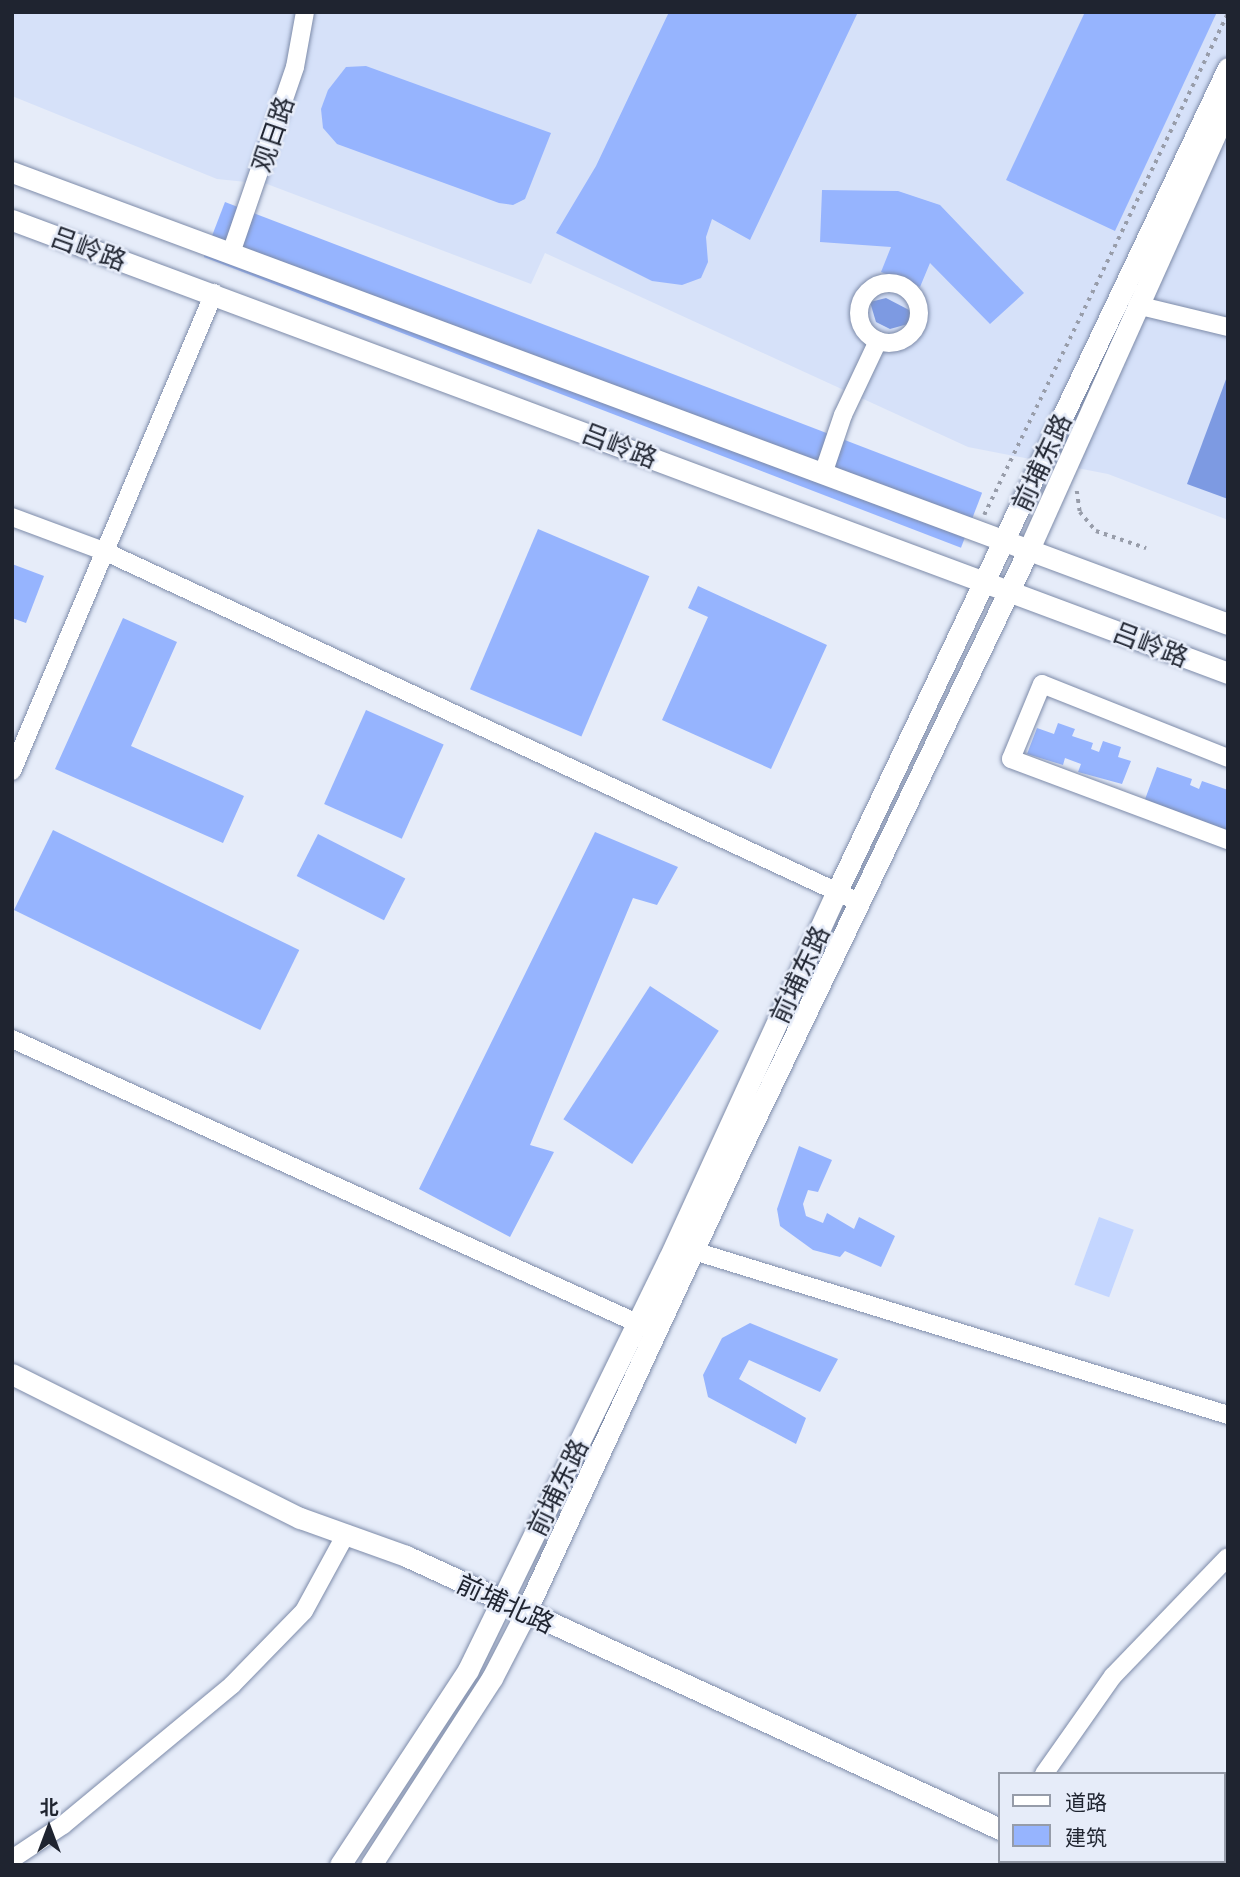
<!DOCTYPE html>
<html>
<head>
<meta charset="utf-8">
<style>
	body { margin:0 }
	#map { position:relative; width:1240px; height:1877px; overflow:hidden; background:#e6ecf9; font-family:Commissioner,"Noto Sans SC",sans-serif }
	div>[style] { position:absolute }
	.built>* { inset:0; background:#d6e1f9 }
	.green>* { inset:0; background:#c4d6ff; transform-origin:0 0 }
	.water>* { inset:0; background:#7d9ae2 }
	.building>* { inset:0; background:#96b4fe; transform-origin:0 0 }
	.path>* { height:3.5px; margin-top:-1.75px; transform-origin:0; background:repeating-linear-gradient(90deg,#989daa 0 3.5px,transparent 0 8.5px) }
	.roads { filter:drop-shadow(0 0 2px #7d8ba9) drop-shadow(0 0 2px #7d8ba9) }
	.minor>* { height:18px; margin:-9px; padding:0 9px; transform-origin:9px; border-radius:9px; background:#fff }
	.minor>.ring { margin:-9px; padding:0; box-sizing:content-box; background:none; border:18px solid #fff; border-radius:50% }
	.major>* { height:21px; margin:-10.5px; padding:0 10.5px; transform-origin:10.5px; border-radius:10.5px; background:#fff }
	span { translate:-50% -50%; white-space:nowrap; text-align:center; line-height:1.15; -webkit-text-stroke:5px #e6ecf9; paint-order:stroke }
	.street-label { font-size:26px; color:#1f2430 }
	.frame { position:absolute; inset:0; border:14px solid #1f2430; pointer-events:none }
	.legend { position:absolute; left:998px; top:1772px; width:228px; height:91px; box-sizing:border-box; background:#e6ecf9; border:2px solid #969ca9; margin:0; padding:9px 12px; list-style:none; font-size:21px; color:#1f2430 }
	.legend li { display:flex; align-items:center; gap:14px; height:35px }
	.legend b { width:35px; border:2px solid #969ca9 }
	.north { position:absolute; left:14px; top:1793px; width:70px; height:70px; -webkit-text-stroke:5px #e6ecf9; paint-order:stroke; rotate:0deg; font-size:19px; font-weight:700; line-height:28px; text-align:center; color:#1f2430 }
	.north::after { content:''; display:block; margin:auto; width:24px; height:32px; background:#1f2430; clip-path:polygon(50% 0,100% 100%,50% 72%,0 100%) }
</style>
</head>
<body>
<div id="map">
	<div class="built">
		<i style="clip-path:polygon(12px 12px,1228px 12px,1228px 520px,1108px 474px,968px 447px,545px 253px,531px 284px,267px 184px,217px 179px,12px 96px)"></i>
	</div>
	<div class="green">
		<i style="left:1099px;top:1217px;width:37px;height:72px;rotate:20deg"></i>
	</div>
	<div class="water">
		<i style="clip-path:polygon(886px 298px,911px 311px,908px 324px,890px 329px,876px 322px,870px 302px)"></i>
		<i style="clip-path:polygon(1228px 374px,1228px 499px,1187px 484px)"></i>
	</div>
	<div class="building">
		<i style="clip-path:polygon(669px 12px,858px 12px,750px 240px,712px 219px,706px 237px,708px 262px,701px 278px,682px 285px,652px 281px,556px 233px,596px 166px)"></i>
		<i style="clip-path:polygon(1085px 12px,1217px 12px,1115px 231px,1006px 180px)"></i>
		<i style="clip-path:polygon(366px 66px,551px 133px,525px 199px,513px 205px,499px 203px,337px 144px,323px 128px,321px 109px,328px 90px,346px 67px)"></i>
		<i style="clip-path:polygon(822px 190px,898px 191px,940px 205px,1024px 293px,990px 324px,930px 263px,920px 287px,881px 272px,891px 247px,820px 242px)"></i>
		<i style="left:225px;top:202px;width:811px;height:59px;rotate:21deg"></i>
		<i style="left:538px;top:529px;width:121px;height:174px;rotate:23deg"></i>
		<i style="clip-path:polygon(12px 564px,44px 576px,26px 623px,12px 618px)"></i>
		<i style="clip-path:polygon(698px 586px,827px 645px,771px 769px,662px 720px,708px 617px,688px 608px)"></i>
		<i style="clip-path:polygon(123px 618px,177px 642px,131px 746px,244px 796px,223px 843px,55px 769px)"></i>
		<i style="left:366px;top:710px;width:85px;height:103px;rotate:24deg"></i>
		<i style="clip-path:polygon(1058px 723px,1075px 729px,1072px 736px,1093px 743px,1091px 749px,1099px 752px,1103px 741px,1121px 747px,1118px 757px,1131px 761px,1122px 784px,1078px 772px,1081px 764px,1065px 758px,1063px 765px,1027px 754px,1037px 728px,1054px 734px)"></i>
		<i style="clip-path:polygon(1157px 767px,1192px 779px,1190px 785px,1199px 789px,1202px 781px,1228px 790px,1228px 833px,1144px 802px)"></i>
		<i style="left:53px;top:830px;width:274px;height:89px;rotate:26deg"></i>
		<i style="clip-path:polygon(595px 832px,678px 867px,657px 905px,633px 898px,530px 1145px,554px 1152px,510px 1237px,419px 1189px)"></i>
		<i style="left:318px;top:834px;width:98px;height:47px;rotate:27deg"></i>
		<i style="left:650px;top:986px;width:82px;height:159px;rotate:33deg"></i>
		<i style="clip-path:polygon(799px 1146px,832px 1160px,818px 1192px,808px 1190px,803px 1204px,806px 1216px,823px 1223px,827px 1213px,854px 1229px,859px 1217px,895px 1236px,881px 1267px,845px 1251px,840px 1257px,813px 1250px,780px 1226px,777px 1209px)"></i>
		<i style="clip-path:polygon(750px 1323px,838px 1359px,820px 1392px,749px 1360px,739px 1379px,806px 1418px,796px 1444px,708px 1397px,703px 1375px,722px 1338px)"></i>
	</div>
	<div class="path">
		<i style="left:1077px;top:491px;width:21px;rotate:82deg"></i>
		<i style="left:1080px;top:512px;width:25px;rotate:50deg"></i>
		<i style="left:1096px;top:531px;width:53px;rotate:18.8deg"></i>
		<i style="left:984px;top:515px;width:558px;rotate:-64.08deg"></i>
	</div>
	<div class="roads">
		<div class="minor">
			<i style="left:231px;top:253px;width:197px;rotate:-71deg"></i>
			<i style="left:295px;top:67px;width:56px;rotate:-79.7deg"></i>
			<i class="ring" style="left:859px;top:283px;width:42px;height:42px"></i>
			<i style="left:1137px;top:305px;width:94px;rotate:13.6deg"></i>
			<i style="left:824px;top:471px;width:59px;rotate:-71.3deg"></i>
			<i style="left:843px;top:415px;width:82px;rotate:-64.7deg"></i>
			<i style="left:12px;top:517px;width:100px;rotate:20.4deg"></i>
			<i style="left:106px;top:552px;width:830px;rotate:24.93deg"></i>
			<i style="left:1228px;top:758px;width:200px;rotate:-158.3deg"></i>
			<i style="left:1042px;top:684px;width:81px;rotate:112.5deg"></i>
			<i style="left:1011px;top:759px;width:232px;rotate:20.5deg"></i>
			<i style="left:12px;top:771px;width:519px;rotate:-67.09deg"></i>
			<i style="left:12px;top:1039px;width:701px;rotate:24.44deg"></i>
			<i style="left:681px;top:1247px;width:572px;rotate:17.07deg"></i>
			<i style="left:1044px;top:1774px;width:120px;rotate:-54.9deg"></i>
			<i style="left:1113px;top:1676px;width:165px;rotate:-46deg"></i>
			<i style="left:12px;top:1859px;width:61px;rotate:-33.7deg"></i>
			<i style="left:63px;top:1825px;width:219px;rotate:-39.6deg"></i>
			<i style="left:232px;top:1685px;width:103px;rotate:-45.8deg"></i>
			<i style="left:304px;top:1611px;width:88px;rotate:-61.4deg"></i>
		</div>
		<div class="major">
			<i style="left:12px;top:172px;width:1297px;rotate:20.39deg"></i>
			<i style="left:12px;top:220px;width:1298px;rotate:20.43deg"></i>
			<i style="left:12px;top:1374px;width:322px;rotate:26.6deg"></i>
			<i style="left:300px;top:1518px;width:113px;rotate:19.7deg"></i>
			<i style="left:406px;top:1556px;width:654px;rotate:24.68deg"></i>
			<i style="left:1070px;top:1861px;width:8px;rotate:30deg"></i>
			<i style="left:340px;top:1865px;width:233px;rotate:-56.7deg"></i>
			<i style="left:468px;top:1670px;width:458px;rotate:-64deg"></i>
			<i style="left:669px;top:1258px;width:404px;rotate:-65.4deg"></i>
			<i style="left:837px;top:891px;width:911px;rotate:-64.59deg"></i>
			<i style="left:371px;top:1865px;width:223px;rotate:-57.1deg"></i>
			<i style="left:492px;top:1678px;width:63px;rotate:-62.6deg"></i>
			<i style="left:521px;top:1622px;width:520px;rotate:-65.11deg"></i>
			<i style="left:740px;top:1150px;width:667px;rotate:-64.32deg"></i>
			<i style="left:1029px;top:549px;width:485px;rotate:-65.8deg"></i>
		</div>
	</div>
	<div class="street-label">
		<span style="left:272px;top:134px;rotate:-71deg">观日路</span>
		<span style="left:89px;top:248px;rotate:20deg">吕岭路</span>
		<span style="left:620px;top:445px;rotate:21deg">吕岭路</span>
		<span style="left:1041px;top:462px;rotate:-65deg">前埔东路</span>
		<span style="left:1151px;top:644px;rotate:21deg">吕岭路</span>
		<span style="left:799px;top:974px;rotate:-65deg">前埔东路</span>
		<span style="left:557px;top:1487px;rotate:-64deg">前埔东路</span>
		<span style="left:506px;top:1603px;rotate:25deg">前埔北路</span>
	</div>
	<div class="frame"></div>
	<ul class="legend">
	<li><b style="height:9px;background:#fff"></b>道路</li>
	<li><b style="height:19px;background:#96b4fe"></b>建筑</li>
	</ul>
	<div class="north">北</div>
</div>
</body>
</html>
